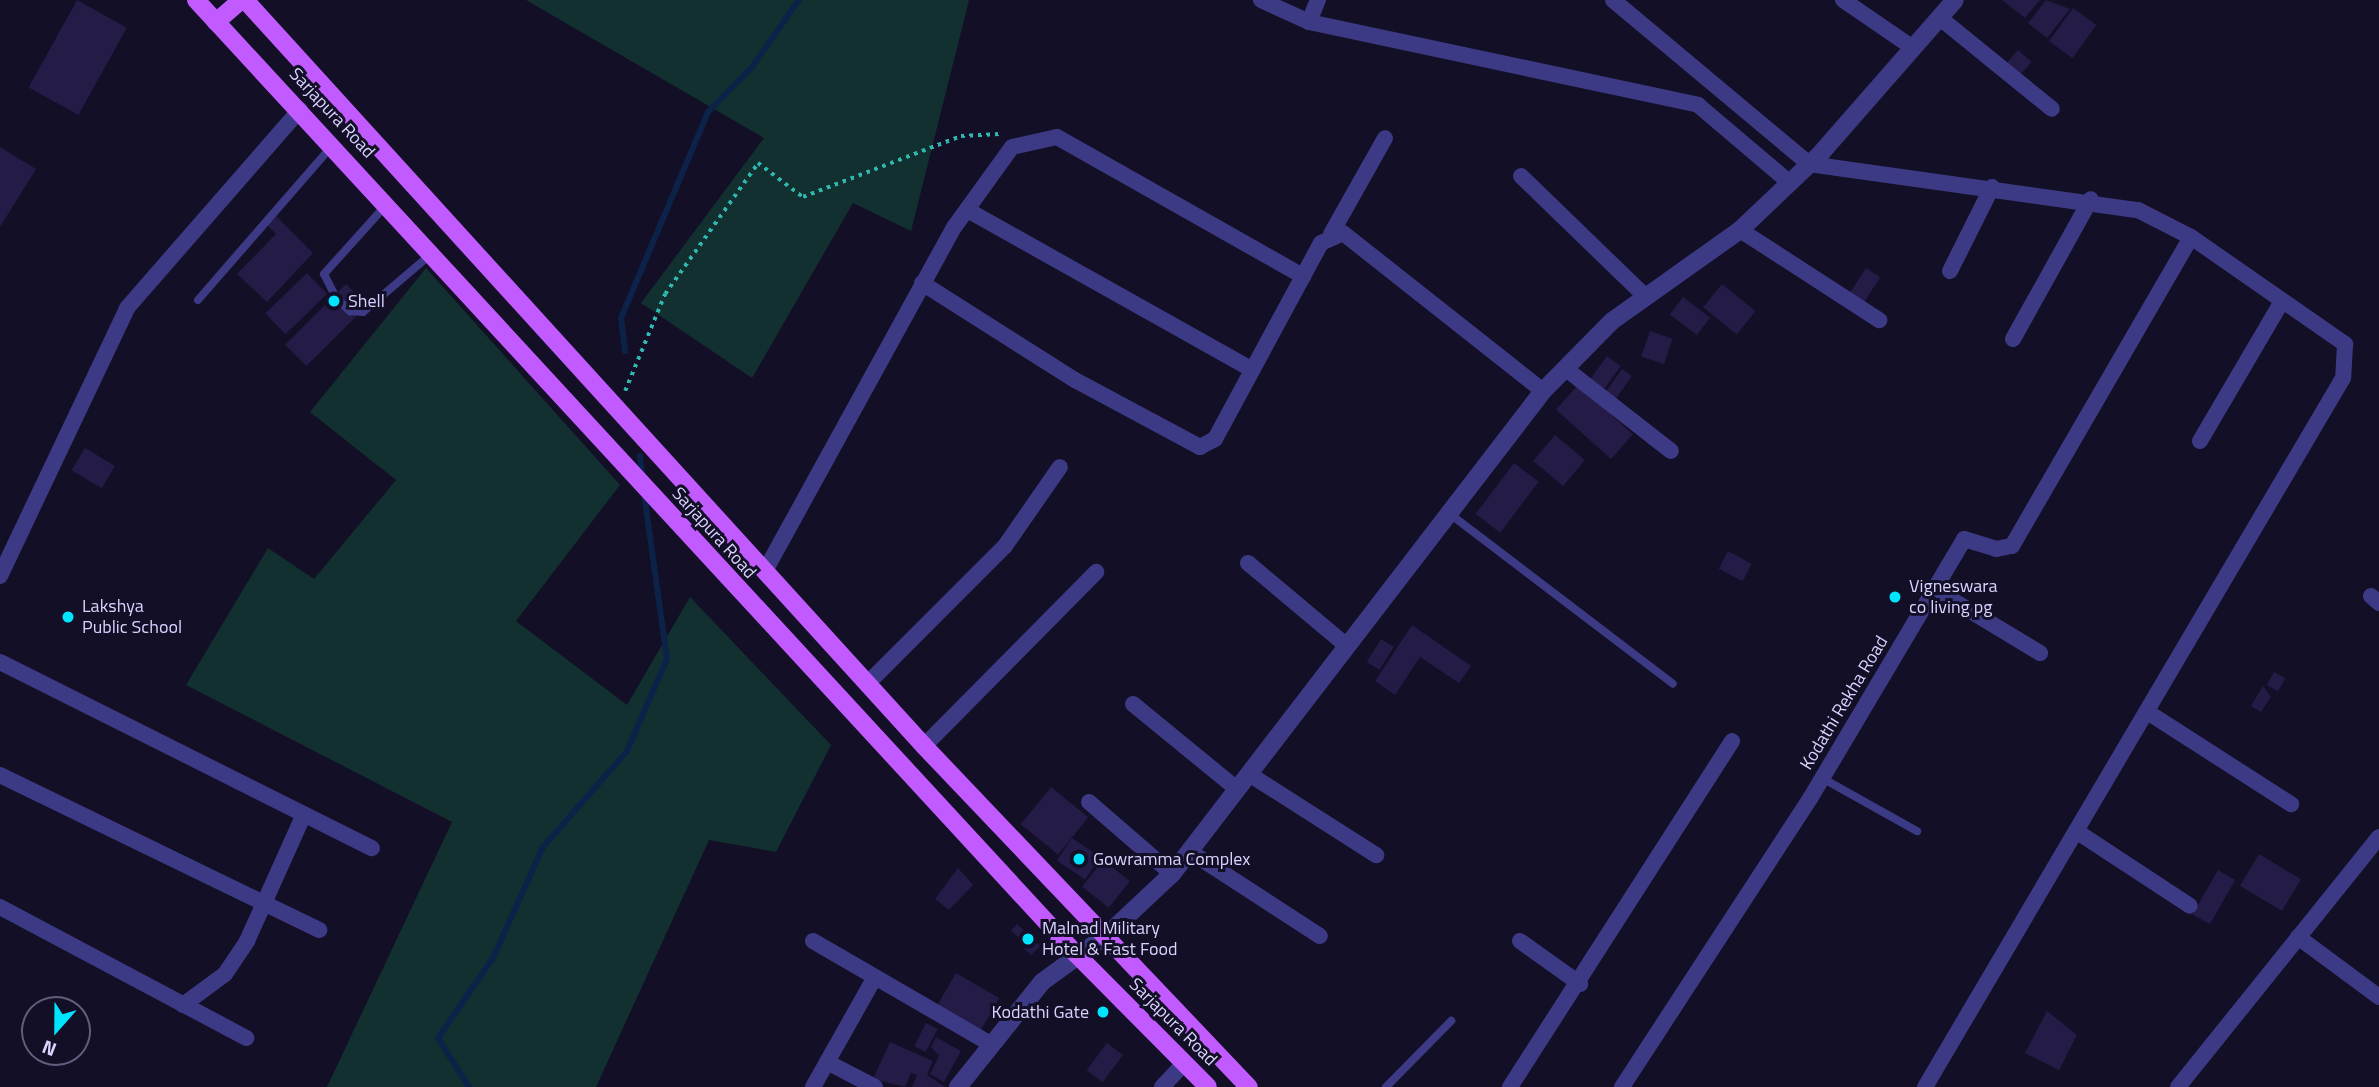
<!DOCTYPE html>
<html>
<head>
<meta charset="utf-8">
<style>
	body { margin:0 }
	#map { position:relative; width:2379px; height:1087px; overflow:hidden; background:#130f26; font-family:"Titillium Web",sans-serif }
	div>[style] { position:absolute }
	.green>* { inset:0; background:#12302f }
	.stream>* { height:6px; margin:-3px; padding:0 3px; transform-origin:3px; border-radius:3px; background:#0c2248 }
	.building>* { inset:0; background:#241b47; transform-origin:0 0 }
	.path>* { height:3.5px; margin-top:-1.75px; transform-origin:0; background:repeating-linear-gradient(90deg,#2fb8b0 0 3.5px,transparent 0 8.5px) }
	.service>* { height:8px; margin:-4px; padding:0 4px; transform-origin:4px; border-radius:4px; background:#3d3a85 }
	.minor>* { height:16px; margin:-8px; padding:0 8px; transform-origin:8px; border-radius:8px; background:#3d3a85 }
	.tertiary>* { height:18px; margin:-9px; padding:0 9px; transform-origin:9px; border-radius:9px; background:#3d3a85 }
	.primary>* { height:18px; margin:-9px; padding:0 9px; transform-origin:9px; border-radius:9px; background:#c25bff }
	.dots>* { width:19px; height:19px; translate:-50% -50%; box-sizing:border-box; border:4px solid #130f26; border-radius:50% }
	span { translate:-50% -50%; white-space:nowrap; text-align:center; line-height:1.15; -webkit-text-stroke:6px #130f26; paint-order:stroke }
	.street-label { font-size:18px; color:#d9d4ff }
	.poi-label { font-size:18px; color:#d9d4ff }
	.left { translate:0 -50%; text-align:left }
	.right { translate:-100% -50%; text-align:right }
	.north { position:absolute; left:21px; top:996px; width:70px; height:70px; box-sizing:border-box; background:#130f26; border:2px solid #625e7d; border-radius:50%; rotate:201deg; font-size:19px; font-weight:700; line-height:28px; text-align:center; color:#d9d4ff }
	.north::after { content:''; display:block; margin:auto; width:24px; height:32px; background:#00e5ff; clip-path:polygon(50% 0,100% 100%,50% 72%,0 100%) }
</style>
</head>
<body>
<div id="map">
	<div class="green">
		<i style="clip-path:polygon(526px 0,969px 0,911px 231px,853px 203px,752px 378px,641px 303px,764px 138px)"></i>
		<i style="clip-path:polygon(426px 268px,620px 485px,516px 621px,627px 705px,690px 597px,831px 745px,776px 852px,709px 840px,596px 1087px,327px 1087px,452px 822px,186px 685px,268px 548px,314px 579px,396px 480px,310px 412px)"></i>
	</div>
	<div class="stream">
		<i style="left:625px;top:351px;width:33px;rotate:-97deg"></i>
		<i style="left:621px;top:318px;width:224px;rotate:-67.1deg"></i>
		<i style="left:708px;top:112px;width:63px;rotate:-45.6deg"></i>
		<i style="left:752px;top:67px;width:82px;rotate:-55deg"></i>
		<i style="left:640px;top:456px;width:19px;rotate:84deg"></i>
		<i style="left:469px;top:1087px;width:58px;rotate:-122.3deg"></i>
		<i style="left:438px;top:1038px;width:97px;rotate:-55.5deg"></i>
		<i style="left:493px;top:958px;width:122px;rotate:-65.8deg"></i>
		<i style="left:543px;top:847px;width:128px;rotate:-48.8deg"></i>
		<i style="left:627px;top:751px;width:100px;rotate:-66.5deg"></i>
		<i style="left:667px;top:659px;width:168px;rotate:-97.9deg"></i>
	</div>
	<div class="building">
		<i style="left:77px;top:0;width:57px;height:100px;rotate:29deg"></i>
		<i style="clip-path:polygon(2002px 0,2040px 0,2025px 18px)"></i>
		<i style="clip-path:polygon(2046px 0,2070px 9px,2047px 38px,2028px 23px)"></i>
		<i style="left:2073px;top:8px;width:29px;height:41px;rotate:36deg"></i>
		<i style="left:2018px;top:50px;width:18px;height:22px;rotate:41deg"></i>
		<i style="clip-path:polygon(0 147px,36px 169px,0 227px)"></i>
		<i style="clip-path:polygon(275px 215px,313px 253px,267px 302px,237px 274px,276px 234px,266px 224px)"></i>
		<i style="left:1866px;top:268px;width:17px;height:31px;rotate:33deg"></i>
		<i style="left:307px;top:273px;width:29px;height:58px;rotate:46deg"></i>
		<i style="left:346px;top:284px;width:30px;height:86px;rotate:45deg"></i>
		<i style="left:1722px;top:284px;width:43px;height:30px;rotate:39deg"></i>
		<i style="left:1683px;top:297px;width:34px;height:22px;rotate:37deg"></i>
		<i style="left:1650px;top:331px;width:24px;height:27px;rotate:19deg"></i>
		<i style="left:1607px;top:356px;width:17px;height:28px;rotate:36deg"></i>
		<i style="left:1622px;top:369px;width:12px;height:33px;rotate:35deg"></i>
		<i style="left:1578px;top:385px;width:74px;height:33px;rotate:42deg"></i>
		<i style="left:1555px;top:435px;width:39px;height:34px;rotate:40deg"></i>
		<i style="left:85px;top:448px;width:35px;height:26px;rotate:31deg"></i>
		<i style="left:1514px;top:463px;width:31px;height:64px;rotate:37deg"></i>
		<i style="left:1728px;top:551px;width:27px;height:20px;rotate:28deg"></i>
		<i style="clip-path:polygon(1412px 625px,1471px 666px,1459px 683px,1420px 657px,1395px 695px,1375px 681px)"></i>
		<i style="left:1381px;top:639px;width:15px;height:27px;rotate:32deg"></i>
		<i style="left:2274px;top:672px;width:13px;height:15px;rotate:29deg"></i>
		<i style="clip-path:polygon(2263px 686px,2271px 697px,2261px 712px,2251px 706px)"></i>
		<i style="left:1051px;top:787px;width:48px;height:48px;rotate:39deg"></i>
		<i style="left:1072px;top:838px;width:34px;height:27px;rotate:34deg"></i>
		<i style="left:2259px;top:854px;width:49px;height:37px;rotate:31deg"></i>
		<i style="left:1103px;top:860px;width:34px;height:34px;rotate:38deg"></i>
		<i style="clip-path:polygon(958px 868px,973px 885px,949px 910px,935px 899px)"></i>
		<i style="left:2218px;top:870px;width:20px;height:51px;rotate:30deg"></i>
		<i style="left:1017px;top:924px;width:21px;height:9px;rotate:43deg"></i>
		<i style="left:1033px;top:939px;width:10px;height:13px;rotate:45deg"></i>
		<i style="left:956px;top:973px;width:50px;height:38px;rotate:30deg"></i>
		<i style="clip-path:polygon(2047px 1011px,2077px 1035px,2059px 1070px,2025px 1053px)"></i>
		<i style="left:926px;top:1023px;width:13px;height:26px;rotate:27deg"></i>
		<i style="clip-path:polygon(936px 1037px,961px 1051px,944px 1082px,930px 1074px,939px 1056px,931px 1047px)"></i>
		<i style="clip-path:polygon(890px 1042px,933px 1061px,927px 1075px,945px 1087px,912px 1087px,917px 1075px,911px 1073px,905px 1087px,873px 1079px)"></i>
		<i style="left:1107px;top:1043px;width:20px;height:34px;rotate:37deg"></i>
	</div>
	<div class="path">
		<i style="left:625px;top:391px;width:105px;rotate:-67.6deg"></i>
		<i style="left:665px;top:294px;width:161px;rotate:-54.6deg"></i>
		<i style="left:758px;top:163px;width:56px;rotate:37.1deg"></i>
		<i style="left:803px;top:197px;width:169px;rotate:-21.1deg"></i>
		<i style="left:961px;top:136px;width:39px;rotate:-3deg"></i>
	</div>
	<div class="service">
		<i style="left:387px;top:204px;width:94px;rotate:132deg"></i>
		<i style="left:324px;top:274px;width:28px;rotate:63deg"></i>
		<i style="left:337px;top:299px;width:18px;rotate:43deg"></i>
		<i style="left:350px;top:311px;width:13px;rotate:4deg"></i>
		<i style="left:363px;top:312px;width:88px;rotate:-40.4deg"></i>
		<i style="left:198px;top:300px;width:203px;rotate:-49deg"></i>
		<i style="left:1450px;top:514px;width:280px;rotate:37.3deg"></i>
		<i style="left:1822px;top:778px;width:109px;rotate:29.2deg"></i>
		<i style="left:1386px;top:1087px;width:93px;rotate:-45.4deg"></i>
	</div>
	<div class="minor">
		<i style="left:1261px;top:0;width:53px;rotate:24.6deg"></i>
		<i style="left:1309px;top:22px;width:398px;rotate:12deg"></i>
		<i style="left:1698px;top:105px;width:121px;rotate:40.3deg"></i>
		<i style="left:1613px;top:0;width:256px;rotate:39.9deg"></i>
		<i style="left:1809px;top:164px;width:332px;rotate:8deg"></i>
		<i style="left:2138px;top:210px;width:59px;rotate:27deg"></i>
		<i style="left:2191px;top:237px;width:188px;rotate:34.8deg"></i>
		<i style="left:2345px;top:344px;width:34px;rotate:93deg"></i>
		<i style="left:2343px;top:378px;width:823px;rotate:120.52deg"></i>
		<i style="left:1843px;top:0;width:85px;rotate:34.4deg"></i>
		<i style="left:1940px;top:18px;width:144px;rotate:39.1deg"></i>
		<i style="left:1309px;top:22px;width:24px;rotate:-68deg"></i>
		<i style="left:1521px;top:176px;width:174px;rotate:44.1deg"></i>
		<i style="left:971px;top:212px;width:321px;rotate:29.3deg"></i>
		<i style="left:1740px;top:230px;width:166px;rotate:32.9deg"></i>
		<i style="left:1331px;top:234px;width:110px;rotate:-60.6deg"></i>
		<i style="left:1950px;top:271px;width:94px;rotate:-63.4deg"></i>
		<i style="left:922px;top:283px;width:181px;rotate:32.4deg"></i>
		<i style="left:1075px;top:380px;width:142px;rotate:28.2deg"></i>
		<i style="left:1200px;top:447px;width:17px;rotate:-28deg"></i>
		<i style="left:1215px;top:439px;width:223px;rotate:-61.6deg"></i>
		<i style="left:1321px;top:243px;width:24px;rotate:-24deg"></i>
		<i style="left:1343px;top:233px;width:255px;rotate:38.3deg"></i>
		<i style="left:2013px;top:339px;width:160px;rotate:-60.9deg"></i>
		<i style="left:1566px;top:369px;width:133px;rotate:38deg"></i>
		<i style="left:2200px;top:441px;width:162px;rotate:-59.6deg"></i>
		<i style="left:1248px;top:563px;width:129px;rotate:40deg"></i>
		<i style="left:765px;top:571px;width:394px;rotate:-61.2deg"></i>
		<i style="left:955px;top:226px;width:97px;rotate:-54.2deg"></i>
		<i style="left:1012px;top:147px;width:46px;rotate:-12.5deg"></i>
		<i style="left:1057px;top:137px;width:283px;rotate:29.5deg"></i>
		<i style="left:0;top:576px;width:297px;rotate:-64.6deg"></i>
		<i style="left:127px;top:308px;width:263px;rotate:-48.9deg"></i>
		<i style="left:1934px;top:589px;width:124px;rotate:31.1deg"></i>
		<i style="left:2371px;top:596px;width:11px;rotate:41deg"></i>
		<i style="left:0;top:662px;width:416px;rotate:26.6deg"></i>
		<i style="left:867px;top:684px;width:195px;rotate:-45deg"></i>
		<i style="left:1005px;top:546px;width:96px;rotate:-55.2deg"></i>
		<i style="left:1133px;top:704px;width:134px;rotate:39.3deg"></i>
		<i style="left:2149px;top:713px;width:169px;rotate:32.7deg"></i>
		<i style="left:924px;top:746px;width:245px;rotate:-45.3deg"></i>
		<i style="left:1249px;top:774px;width:151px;rotate:32.5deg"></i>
		<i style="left:0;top:775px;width:355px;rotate:25.9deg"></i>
		<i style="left:1089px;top:802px;width:110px;rotate:40.9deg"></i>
		<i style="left:2076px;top:831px;width:136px;rotate:33.3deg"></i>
		<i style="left:1189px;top:851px;width:156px;rotate:33deg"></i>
		<i style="left:0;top:907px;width:279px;rotate:28deg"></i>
		<i style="left:2298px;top:937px;width:101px;rotate:36.5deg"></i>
		<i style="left:813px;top:941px;width:203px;rotate:30.1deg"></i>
		<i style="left:1520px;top:941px;width:74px;rotate:35.6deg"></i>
		<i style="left:183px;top:1005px;width:52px;rotate:-36.4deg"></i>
		<i style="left:225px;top:974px;width:40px;rotate:-56deg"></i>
		<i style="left:247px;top:941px;width:139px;rotate:-65.8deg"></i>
		<i style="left:827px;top:1062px;width:54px;rotate:27.5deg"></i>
		<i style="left:813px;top:1087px;width:126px;rotate:-60.6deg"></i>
		<i style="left:1162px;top:1087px;width:33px;rotate:-47deg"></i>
		<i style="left:1510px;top:1087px;width:411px;rotate:-57.3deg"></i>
		<i style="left:1622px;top:1087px;width:346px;rotate:-56.9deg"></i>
		<i style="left:1811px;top:797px;width:300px;rotate:-59.3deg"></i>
		<i style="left:1964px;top:539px;width:34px;rotate:17deg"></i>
		<i style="left:1996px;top:549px;width:16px;rotate:-11deg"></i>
		<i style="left:2012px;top:546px;width:357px;rotate:-59.9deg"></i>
		<i style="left:2178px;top:1087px;width:321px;rotate:-51.2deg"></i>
	</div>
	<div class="tertiary">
		<i style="left:958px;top:1087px;width:134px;rotate:-51.3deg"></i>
		<i style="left:1042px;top:982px;width:82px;rotate:-36deg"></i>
		<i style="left:1108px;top:934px;width:88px;rotate:-43.2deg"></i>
		<i style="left:1172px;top:874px;width:609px;rotate:-52.47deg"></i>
		<i style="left:1543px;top:391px;width:98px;rotate:-45.4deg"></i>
		<i style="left:1612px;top:321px;width:157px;rotate:-35.4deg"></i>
		<i style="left:1740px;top:230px;width:112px;rotate:-43.5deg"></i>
		<i style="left:1821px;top:153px;width:203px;rotate:-48.8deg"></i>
	</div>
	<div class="primary">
		<i style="left:196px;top:0;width:1298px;rotate:47.31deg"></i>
		<i style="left:1076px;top:954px;width:187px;rotate:45.2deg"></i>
		<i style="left:245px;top:0;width:1009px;rotate:47.69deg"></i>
		<i style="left:924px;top:746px;width:471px;rotate:46.4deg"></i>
		<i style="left:216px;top:22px;width:33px;rotate:-41deg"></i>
	</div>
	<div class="dots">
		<i style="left:334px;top:301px;background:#00e5ff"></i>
		<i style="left:1895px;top:597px;background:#00e5ff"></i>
		<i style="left:68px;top:617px;background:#00e5ff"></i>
		<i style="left:1079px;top:859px;background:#00e5ff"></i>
		<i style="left:1028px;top:939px;background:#00e5ff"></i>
		<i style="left:1103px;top:1012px;background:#00e5ff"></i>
	</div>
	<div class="street-label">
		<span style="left:332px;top:113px;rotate:47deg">Sarjapura Road</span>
		<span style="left:714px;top:533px;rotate:48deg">Sarjapura Road</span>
		<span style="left:1844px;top:703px;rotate:-59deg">Kodathi Rekha Road</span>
		<span style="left:1173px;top:1022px;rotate:45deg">Sarjapura Road</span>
	</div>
	<div class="poi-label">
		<span class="left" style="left:348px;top:301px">Shell</span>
		<span class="left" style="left:1909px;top:597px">Vigneswara<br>co living pg</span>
		<span class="left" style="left:82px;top:617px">Lakshya<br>Public School</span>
		<span class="left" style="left:1093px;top:859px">Gowramma Complex</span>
		<span class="left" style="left:1042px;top:939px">Malnad Military<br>Hotel &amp; Fast Food</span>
		<span class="right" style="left:1089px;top:1012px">Kodathi Gate</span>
	</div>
	<div class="north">N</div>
</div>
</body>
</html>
